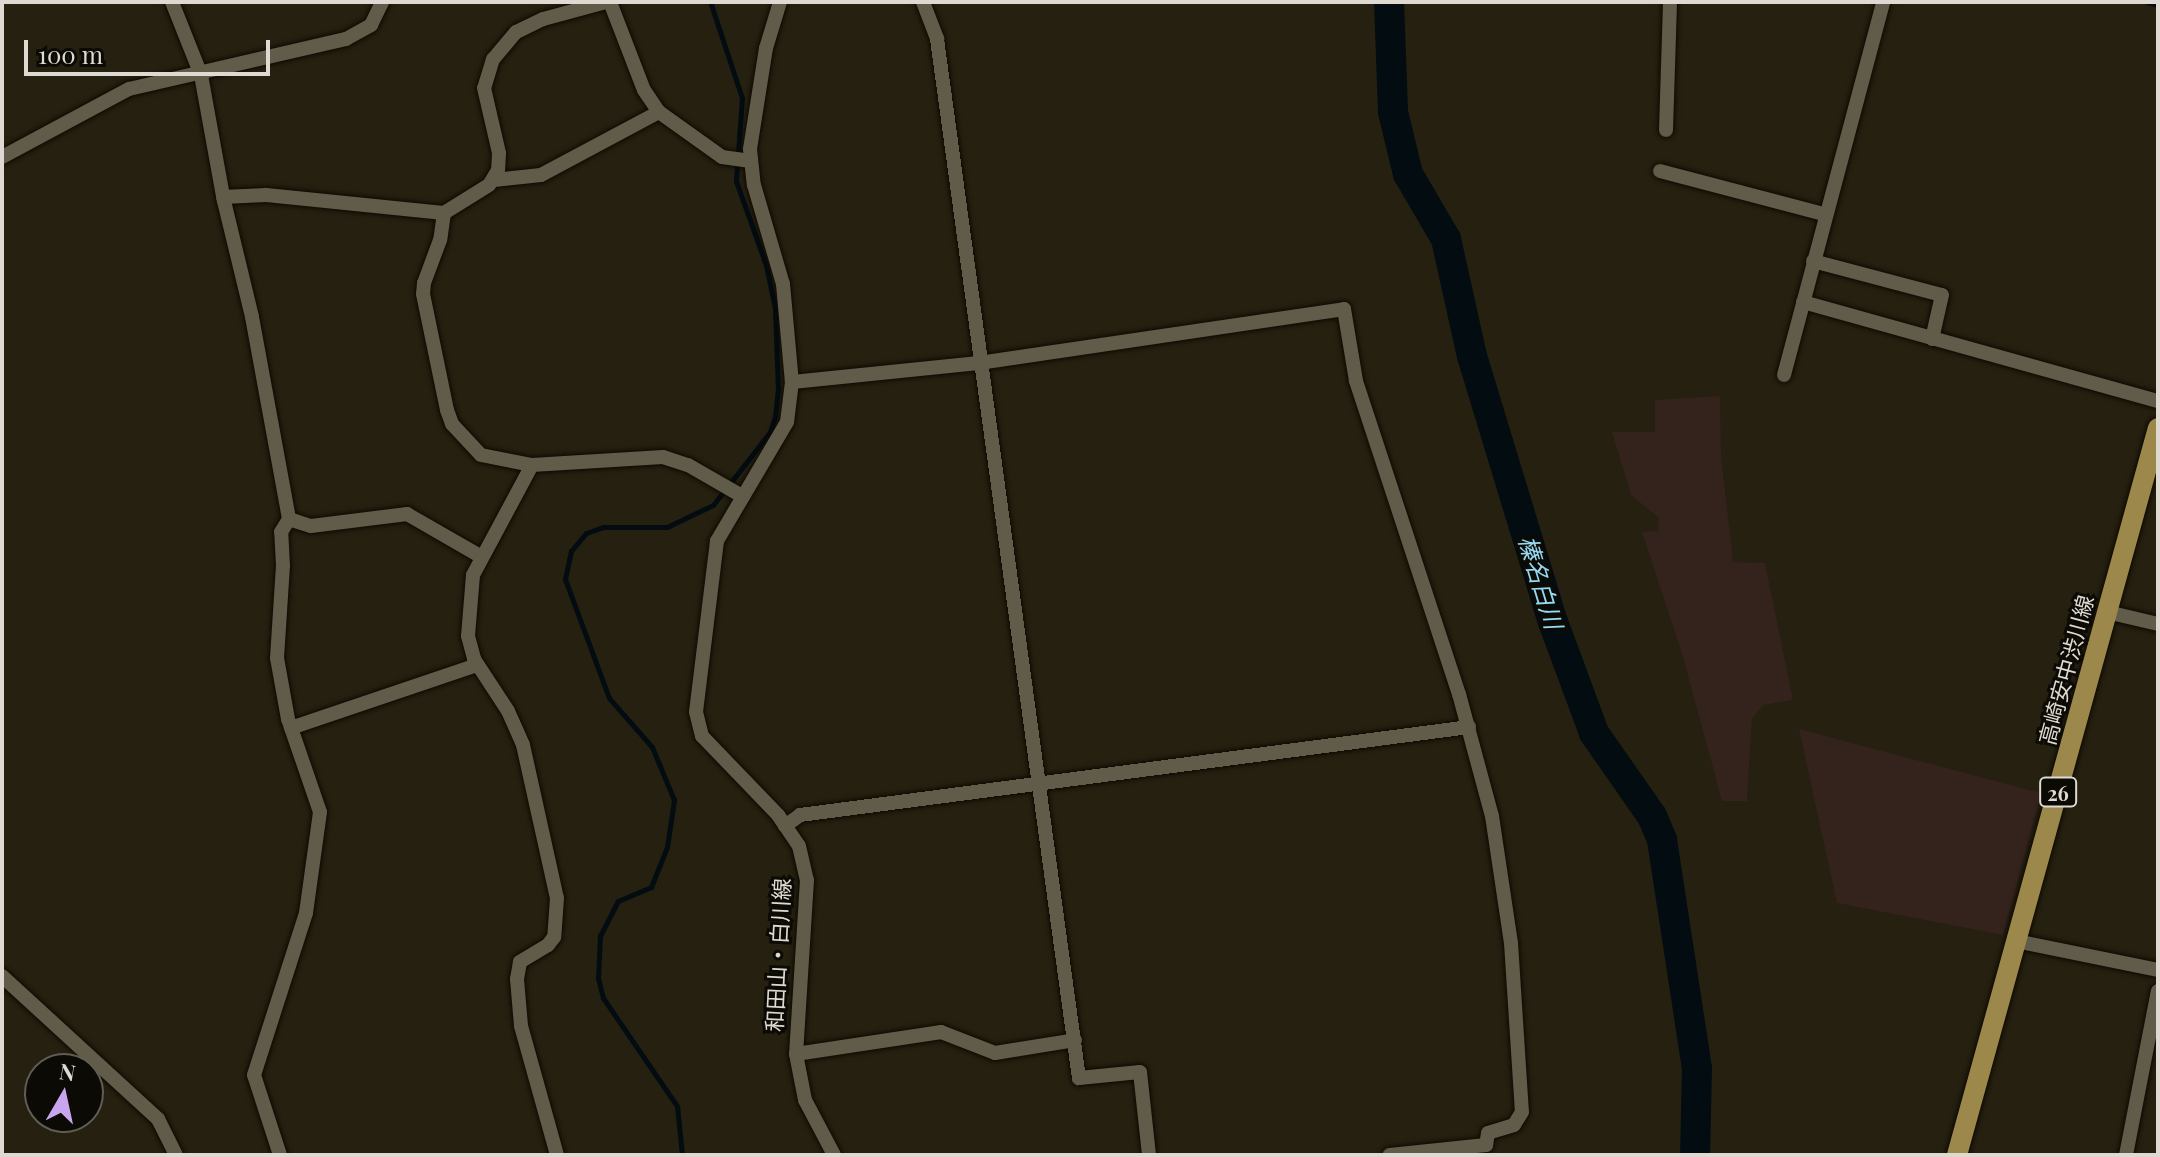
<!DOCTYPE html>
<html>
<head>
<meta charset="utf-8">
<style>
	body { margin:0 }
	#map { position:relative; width:2160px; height:1157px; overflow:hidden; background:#252010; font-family:"Playfair Display","Noto Sans JP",serif }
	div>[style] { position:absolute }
	.industrial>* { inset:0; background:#34221d }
	.stream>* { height:5px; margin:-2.5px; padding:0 2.5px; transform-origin:2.5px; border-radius:2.5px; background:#030c11 }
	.river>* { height:30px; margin:-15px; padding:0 15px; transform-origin:15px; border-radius:15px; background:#030c11 }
	.roads { filter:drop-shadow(0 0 2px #0e0900) drop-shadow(0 0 2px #0e0900) }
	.minor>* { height:14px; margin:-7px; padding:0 7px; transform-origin:7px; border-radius:7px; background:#615b4a }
	.primary>* { height:20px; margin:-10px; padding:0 10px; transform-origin:10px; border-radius:10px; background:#9d884c }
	span { translate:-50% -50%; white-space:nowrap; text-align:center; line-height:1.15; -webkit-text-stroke:6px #0c0a04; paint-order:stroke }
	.shield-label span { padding:2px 6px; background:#0c0a04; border:2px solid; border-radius:6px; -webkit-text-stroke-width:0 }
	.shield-label { font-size:20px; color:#dedad1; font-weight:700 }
	.street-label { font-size:22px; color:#dedad1 }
	.water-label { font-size:24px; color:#95d9f4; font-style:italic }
	.frame { position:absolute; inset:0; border:4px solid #dedad1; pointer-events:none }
	.north { position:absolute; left:24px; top:1053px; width:80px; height:80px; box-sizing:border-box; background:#0c0a04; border:2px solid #605d56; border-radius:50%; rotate:9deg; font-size:22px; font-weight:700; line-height:32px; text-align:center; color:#dedad1 }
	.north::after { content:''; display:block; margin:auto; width:28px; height:36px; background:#c9a5ee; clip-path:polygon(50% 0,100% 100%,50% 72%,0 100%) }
	.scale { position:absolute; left:24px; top:40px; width:246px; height:36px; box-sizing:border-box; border:4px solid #dedad1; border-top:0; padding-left:10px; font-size:24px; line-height:28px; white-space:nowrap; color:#dedad1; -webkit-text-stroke:6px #0c0a04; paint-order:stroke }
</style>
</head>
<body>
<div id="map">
	<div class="industrial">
		<i style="clip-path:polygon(1720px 396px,1721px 456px,1733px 562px,1765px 563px,1793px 700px,1763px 705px,1752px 719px,1747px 801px,1722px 801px,1681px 650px,1642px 532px,1658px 531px,1659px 518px,1631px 495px,1612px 432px,1655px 432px,1655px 400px)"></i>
		<i style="clip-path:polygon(1799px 729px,2041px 793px,2003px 935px,1837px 903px)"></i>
	</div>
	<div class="stream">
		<i style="left:2147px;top:2px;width:11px;rotate:15deg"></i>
		<i style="left:682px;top:1155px;width:49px;rotate:-95.8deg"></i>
		<i style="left:677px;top:1106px;width:131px;rotate:-124.4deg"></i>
		<i style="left:603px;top:998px;width:21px;rotate:-104deg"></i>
		<i style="left:598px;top:978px;width:42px;rotate:-87.3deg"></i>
		<i style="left:600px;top:936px;width:39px;rotate:-63deg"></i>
		<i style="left:618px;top:901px;width:36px;rotate:-23deg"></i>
		<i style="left:651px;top:887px;width:43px;rotate:-68.2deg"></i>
		<i style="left:667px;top:847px;width:48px;rotate:-81.5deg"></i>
		<i style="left:674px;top:800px;width:57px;rotate:-112.5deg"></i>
		<i style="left:652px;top:747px;width:65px;rotate:-131.3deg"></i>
		<i style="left:609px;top:698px;width:127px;rotate:-110.3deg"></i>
		<i style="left:565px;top:579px;width:29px;rotate:-78deg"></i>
		<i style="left:571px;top:551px;width:23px;rotate:-50deg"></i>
		<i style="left:586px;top:533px;width:18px;rotate:-19deg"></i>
		<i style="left:603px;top:527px;width:64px"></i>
		<i style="left:667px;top:527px;width:51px;rotate:-25.6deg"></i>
		<i style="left:713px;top:505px;width:93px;rotate:-52deg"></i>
		<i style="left:770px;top:432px;width:16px;rotate:-72deg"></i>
		<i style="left:775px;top:417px;width:27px;rotate:-84deg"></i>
		<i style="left:778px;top:390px;width:82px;rotate:-92.1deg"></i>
		<i style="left:775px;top:308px;width:44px;rotate:-101.8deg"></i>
		<i style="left:766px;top:265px;width:89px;rotate:-109.7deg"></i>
		<i style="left:736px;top:181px;width:83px;rotate:-85.9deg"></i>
		<i style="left:742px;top:98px;width:99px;rotate:-108.3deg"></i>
	</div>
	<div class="river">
		<i style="left:1389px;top:2px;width:110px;rotate:87.9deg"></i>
		<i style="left:1393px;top:112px;width:64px;rotate:76.4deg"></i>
		<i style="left:1408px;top:174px;width:75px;rotate:59.7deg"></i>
		<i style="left:1446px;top:239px;width:120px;rotate:77.5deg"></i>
		<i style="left:1472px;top:356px;width:278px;rotate:73.1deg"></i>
		<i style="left:1553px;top:622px;width:118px;rotate:69.7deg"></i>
		<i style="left:1594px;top:733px;width:101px;rotate:55.1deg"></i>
		<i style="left:1652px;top:816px;width:26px;rotate:67deg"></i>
		<i style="left:1662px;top:840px;width:232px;rotate:81.3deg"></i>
		<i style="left:1697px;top:1069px;width:86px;rotate:91.3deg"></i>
	</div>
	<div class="roads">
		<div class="minor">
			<i style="left:172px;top:2px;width:79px;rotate:68.3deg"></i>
			<i style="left:201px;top:75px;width:128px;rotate:79.7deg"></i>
			<i style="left:224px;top:201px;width:119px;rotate:76.4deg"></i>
			<i style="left:252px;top:317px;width:205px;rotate:79.6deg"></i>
			<i style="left:289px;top:519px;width:23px;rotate:18deg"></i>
			<i style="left:311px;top:526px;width:97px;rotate:-7.1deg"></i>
			<i style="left:407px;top:514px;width:84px;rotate:29.9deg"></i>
			<i style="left:606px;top:2px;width:65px;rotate:164.9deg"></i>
			<i style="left:543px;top:19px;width:30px;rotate:154deg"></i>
			<i style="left:516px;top:32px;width:35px;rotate:130deg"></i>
			<i style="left:493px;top:59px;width:30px;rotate:107deg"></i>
			<i style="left:484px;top:88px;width:67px;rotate:77deg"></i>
			<i style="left:499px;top:153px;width:17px;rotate:93deg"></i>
			<i style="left:498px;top:170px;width:17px;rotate:121deg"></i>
			<i style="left:489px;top:185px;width:53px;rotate:148.1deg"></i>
			<i style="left:444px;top:213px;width:27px;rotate:98deg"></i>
			<i style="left:440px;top:240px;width:46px;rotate:110.4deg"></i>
			<i style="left:424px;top:283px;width:11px;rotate:95deg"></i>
			<i style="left:423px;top:294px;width:118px;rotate:78.3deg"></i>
			<i style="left:447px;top:410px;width:15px;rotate:70deg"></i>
			<i style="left:452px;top:424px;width:42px;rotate:46.9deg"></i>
			<i style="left:481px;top:455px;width:52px;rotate:11.1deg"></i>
			<i style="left:532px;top:465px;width:131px;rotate:-3.5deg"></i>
			<i style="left:663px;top:457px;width:26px;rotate:18deg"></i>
			<i style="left:688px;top:465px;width:62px;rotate:29.9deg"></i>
			<i style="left:610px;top:2px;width:94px;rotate:68.9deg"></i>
			<i style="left:644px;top:90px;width:27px;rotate:56deg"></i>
			<i style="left:780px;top:2px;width:48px;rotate:106.9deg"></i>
			<i style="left:766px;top:48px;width:102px;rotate:99deg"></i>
			<i style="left:750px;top:149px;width:36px;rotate:84deg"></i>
			<i style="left:754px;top:185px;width:103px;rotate:73.7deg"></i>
			<i style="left:783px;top:284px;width:98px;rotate:84.8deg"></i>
			<i style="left:792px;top:382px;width:40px;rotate:97.1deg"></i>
			<i style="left:787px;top:422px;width:138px;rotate:120.5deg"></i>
			<i style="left:717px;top:541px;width:172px;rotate:97deg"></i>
			<i style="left:696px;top:712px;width:25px;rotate:76deg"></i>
			<i style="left:702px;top:736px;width:110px;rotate:46.1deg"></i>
			<i style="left:778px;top:815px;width:37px;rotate:56deg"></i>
			<i style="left:799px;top:846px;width:35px;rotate:77deg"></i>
			<i style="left:807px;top:880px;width:174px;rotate:93.6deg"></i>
			<i style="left:796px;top:1054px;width:47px;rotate:78.9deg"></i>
			<i style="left:805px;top:1100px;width:62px;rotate:62.2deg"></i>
			<i style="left:923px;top:2px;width:40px;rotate:69deg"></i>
			<i style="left:937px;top:39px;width:1049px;rotate:82.22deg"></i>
			<i style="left:1079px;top:1078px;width:61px;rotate:-5.6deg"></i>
			<i style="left:1140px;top:1072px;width:83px;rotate:83.8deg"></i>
			<i style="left:1666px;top:130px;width:128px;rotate:-88.2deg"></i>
			<i style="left:2px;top:157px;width:144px;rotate:-28.2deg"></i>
			<i style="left:129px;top:89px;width:223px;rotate:-13deg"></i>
			<i style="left:346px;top:39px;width:29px;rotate:-29deg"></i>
			<i style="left:371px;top:25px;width:25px;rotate:-64deg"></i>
			<i style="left:1660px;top:171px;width:170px;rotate:14.7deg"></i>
			<i style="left:494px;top:180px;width:47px;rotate:-6.1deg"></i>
			<i style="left:541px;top:175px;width:134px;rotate:-28.1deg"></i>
			<i style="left:659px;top:112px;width:77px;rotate:35.5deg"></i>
			<i style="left:722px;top:157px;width:29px;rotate:8deg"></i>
			<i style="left:223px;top:197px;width:43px;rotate:-2.7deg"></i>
			<i style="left:266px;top:195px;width:179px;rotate:5.8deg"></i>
			<i style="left:1813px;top:261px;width:133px;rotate:14.8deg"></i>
			<i style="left:1942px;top:295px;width:45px;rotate:102.8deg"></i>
			<i style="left:1803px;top:302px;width:369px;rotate:15.6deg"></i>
			<i style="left:1784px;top:375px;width:386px;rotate:-75.1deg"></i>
			<i style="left:792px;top:382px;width:188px;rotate:-5.8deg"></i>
			<i style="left:979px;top:363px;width:369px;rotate:-8.4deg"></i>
			<i style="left:1344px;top:309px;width:73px;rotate:80.5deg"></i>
			<i style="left:1356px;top:381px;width:330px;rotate:71.8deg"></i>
			<i style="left:1459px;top:694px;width:126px;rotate:74.9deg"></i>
			<i style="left:1492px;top:816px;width:128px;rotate:81.5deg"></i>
			<i style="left:1511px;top:943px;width:169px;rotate:86.3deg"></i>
			<i style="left:1522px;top:1112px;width:15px;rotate:122deg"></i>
			<i style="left:1514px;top:1125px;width:27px;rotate:163deg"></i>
			<i style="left:1488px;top:1133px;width:12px;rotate:99deg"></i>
			<i style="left:1486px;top:1145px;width:97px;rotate:174.1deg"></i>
			<i style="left:532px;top:465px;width:125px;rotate:118.2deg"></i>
			<i style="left:473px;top:575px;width:61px;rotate:94.7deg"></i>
			<i style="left:468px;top:636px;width:24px;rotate:75deg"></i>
			<i style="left:474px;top:659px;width:62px;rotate:56.8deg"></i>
			<i style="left:508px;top:711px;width:37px;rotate:66deg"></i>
			<i style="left:523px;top:745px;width:157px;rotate:77.5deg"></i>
			<i style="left:557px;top:898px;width:39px;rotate:94deg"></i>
			<i style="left:554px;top:937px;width:10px;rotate:127deg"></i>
			<i style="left:548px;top:945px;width:33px;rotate:149deg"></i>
			<i style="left:520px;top:962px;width:17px;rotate:100deg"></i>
			<i style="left:517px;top:979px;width:47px;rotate:85.1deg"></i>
			<i style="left:521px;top:1026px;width:134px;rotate:74.4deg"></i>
			<i style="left:2107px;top:612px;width:52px;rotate:13.2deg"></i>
			<i style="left:291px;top:728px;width:196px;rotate:-18.7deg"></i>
			<i style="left:785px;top:826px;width:19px;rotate:-36deg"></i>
			<i style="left:800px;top:815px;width:675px;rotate:-7.49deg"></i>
			<i style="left:2016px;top:941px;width:145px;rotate:11.5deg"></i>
			<i style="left:2px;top:976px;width:212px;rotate:42.5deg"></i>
			<i style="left:158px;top:1119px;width:40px;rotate:63.4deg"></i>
			<i style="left:796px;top:1054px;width:147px;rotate:-8.6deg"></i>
			<i style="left:941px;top:1032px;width:58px;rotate:21.3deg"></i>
			<i style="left:995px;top:1053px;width:81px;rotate:-9.2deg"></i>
			<i style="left:280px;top:1155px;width:84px;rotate:-108deg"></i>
			<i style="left:254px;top:1075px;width:170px;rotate:-72.2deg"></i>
			<i style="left:306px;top:913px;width:102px;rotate:-82.1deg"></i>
			<i style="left:320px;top:812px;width:98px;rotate:-109deg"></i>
			<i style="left:288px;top:719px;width:62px;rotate:-100.2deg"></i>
			<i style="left:277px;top:658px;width:92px;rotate:-86.3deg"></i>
			<i style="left:283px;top:566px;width:34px;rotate:-93deg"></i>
			<i style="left:281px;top:532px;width:15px;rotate:-58deg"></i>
			<i style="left:2126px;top:1155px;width:167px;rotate:-79deg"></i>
		</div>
		<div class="primary">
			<i style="left:1957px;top:1155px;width:754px;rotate:-74.55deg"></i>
		</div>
	</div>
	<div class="shield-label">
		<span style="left:2058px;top:792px">26</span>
	</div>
	<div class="street-label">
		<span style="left:2066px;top:670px;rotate:-75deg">高崎安中渋川線</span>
		<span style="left:778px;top:955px;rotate:-87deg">和田山・白川線</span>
	</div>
	<div class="water-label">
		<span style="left:1541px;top:582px;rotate:73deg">榛名白川</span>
	</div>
	<div class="frame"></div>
	<div class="north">N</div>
	<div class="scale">100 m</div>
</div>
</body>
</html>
